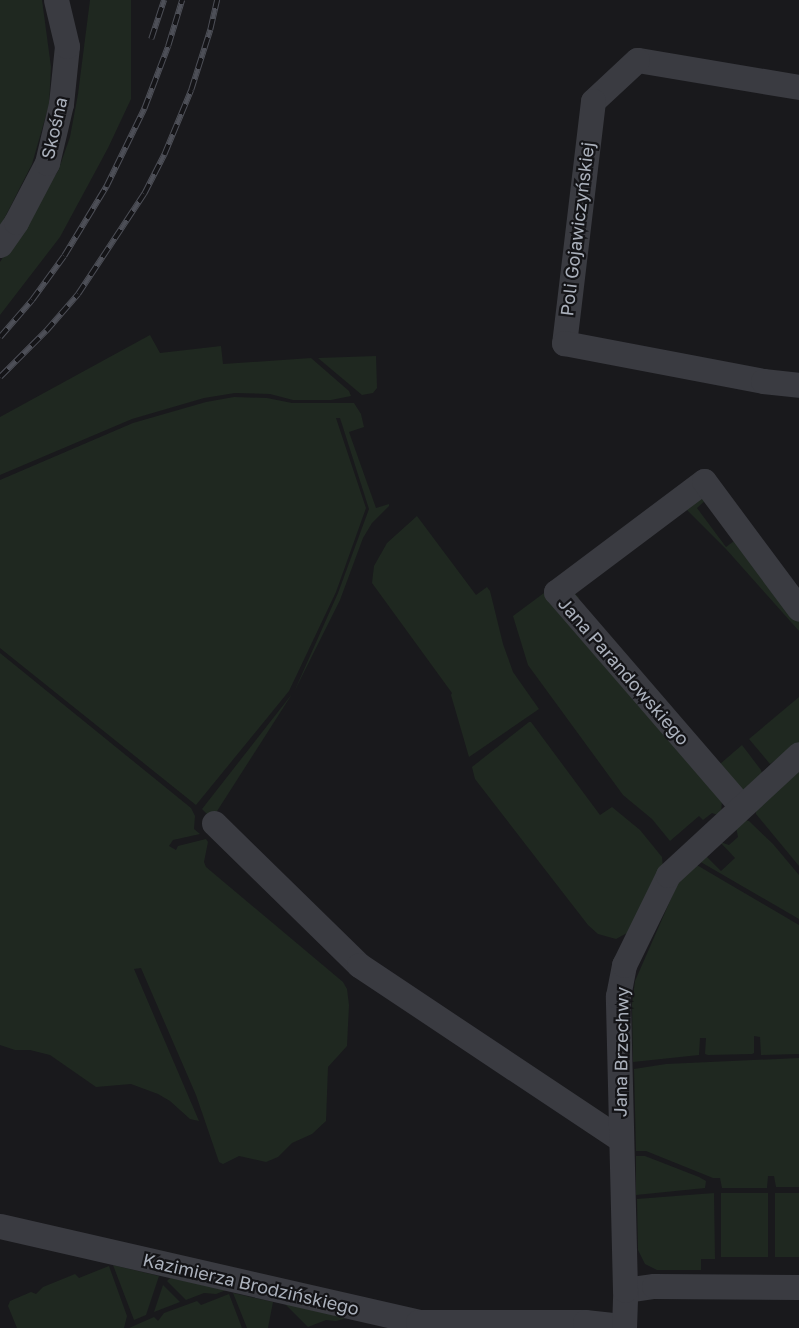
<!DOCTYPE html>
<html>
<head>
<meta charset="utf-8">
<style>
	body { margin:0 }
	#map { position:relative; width:799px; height:1328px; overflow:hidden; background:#19191c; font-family:"Golos Text",sans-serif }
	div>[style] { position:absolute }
	.green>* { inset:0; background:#1f2820; transform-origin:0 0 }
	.minor>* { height:25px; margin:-12.5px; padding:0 12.5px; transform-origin:12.5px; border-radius:12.5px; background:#3a3b41 }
	.rail>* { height:5.5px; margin-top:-2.75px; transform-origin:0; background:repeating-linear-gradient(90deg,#141417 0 11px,#4d4f57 0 22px); box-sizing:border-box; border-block:1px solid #4d4f57 }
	span { translate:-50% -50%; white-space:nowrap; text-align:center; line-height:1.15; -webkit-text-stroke:4.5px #141417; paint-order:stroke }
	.street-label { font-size:18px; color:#abb1bc }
</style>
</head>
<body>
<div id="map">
	<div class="green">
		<i style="clip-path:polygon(0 0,42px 0,51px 67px,49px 105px,32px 164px,0 227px)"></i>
		<i style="clip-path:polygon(90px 0,131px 0,131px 99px,108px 148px,60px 237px,0 315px,0 262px,58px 171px,70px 137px,78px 94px)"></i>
		<i style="clip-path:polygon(150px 335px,160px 353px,221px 346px,223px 364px,311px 358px,349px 391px,351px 396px,331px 400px,293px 400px,270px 394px,235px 393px,204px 398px,132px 419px,0 475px,0 417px)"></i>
		<i style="clip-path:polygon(376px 356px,377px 388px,373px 393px,362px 395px,318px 358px)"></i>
		<i style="clip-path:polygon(234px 397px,267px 398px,292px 403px,354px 403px,361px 414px,364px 427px,349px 432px,376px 508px,389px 504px,389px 506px,372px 523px,363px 538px,340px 600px,294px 692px,338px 593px,369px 509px,340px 418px,336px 418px,366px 508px,336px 592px,289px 691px,196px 805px,0 648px,0 480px,133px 423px,206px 402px)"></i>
		<i style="clip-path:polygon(694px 495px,708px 498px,697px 508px,726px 547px,738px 538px,799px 618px,799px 631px,726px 549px,685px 508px,650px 538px,651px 528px)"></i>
		<i style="clip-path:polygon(417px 516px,476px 595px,487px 587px,490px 591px,503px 644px,513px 672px,539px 709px,469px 757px,451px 695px,452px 693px,372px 583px,374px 566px,387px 543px)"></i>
		<i style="clip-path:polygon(571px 589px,579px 598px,577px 600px,720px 764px,742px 745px,761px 770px,763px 776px,744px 791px,572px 601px)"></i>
		<i style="clip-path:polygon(548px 590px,722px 799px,721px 816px,712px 813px,703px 820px,699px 816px,670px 841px,652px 819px,623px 795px,528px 665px,513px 616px)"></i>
		<i style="clip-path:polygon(0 653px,191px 808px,195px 816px,194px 829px,200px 834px,173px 840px,169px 846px,176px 850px,178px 846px,206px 839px,208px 842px,204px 862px,206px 867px,343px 982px,347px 989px,349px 1005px,347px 1046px,328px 1067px,326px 1121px,312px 1134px,292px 1143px,278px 1157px,266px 1162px,239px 1156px,223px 1164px,219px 1162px,196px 1095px,141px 968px,134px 969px,199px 1121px,190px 1119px,170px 1101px,158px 1094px,131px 1084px,96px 1087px,50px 1055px,30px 1050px,15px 1050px,0 1045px)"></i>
		<i style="clip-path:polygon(292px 694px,212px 819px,202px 809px)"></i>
		<i style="clip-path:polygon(799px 697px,799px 744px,770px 764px,749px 739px)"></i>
		<i style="clip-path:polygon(529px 722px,531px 722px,600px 815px,612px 807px,640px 830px,662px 857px,663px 868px,627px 933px,616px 939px,598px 934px,588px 925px,475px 779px,472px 767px)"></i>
		<i style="clip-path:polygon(799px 771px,799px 866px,756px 814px,756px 811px)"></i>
		<i style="clip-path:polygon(744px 820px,749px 821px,773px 844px,799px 875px,799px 919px,699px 861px,706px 856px,721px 871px,735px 858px,720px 842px,729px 845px,738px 837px,736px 827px)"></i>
		<i style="clip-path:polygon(695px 864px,799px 925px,799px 1054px,761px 1055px,760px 1037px,754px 1036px,754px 1053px,752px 1054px,708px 1055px,705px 1054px,706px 1038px,700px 1038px,699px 1055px,633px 1062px,632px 1004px,635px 981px,677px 885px)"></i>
		<i style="clip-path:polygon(799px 1058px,799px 1187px,776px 1187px,774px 1176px,768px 1176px,767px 1188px,722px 1188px,720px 1178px,713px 1178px,646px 1151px,636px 1151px,634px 1069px,666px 1064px)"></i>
		<i style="clip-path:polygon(636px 1156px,645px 1156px,699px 1177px,706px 1181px,705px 1188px,636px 1195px)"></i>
		<i style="clip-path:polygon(714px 1193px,715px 1259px,701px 1259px,701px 1270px,657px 1270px,645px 1264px,638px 1250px,637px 1199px)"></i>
		<i style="left:721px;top:1193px;width:47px;height:64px"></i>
		<i style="left:775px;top:1193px;width:24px;height:64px"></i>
		<i style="clip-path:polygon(113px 1265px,159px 1276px,146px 1315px,134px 1320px)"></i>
		<i style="clip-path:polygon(109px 1266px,127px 1316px,124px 1328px,17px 1328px,8px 1306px,10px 1301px,31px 1292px,36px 1294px,43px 1287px,75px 1274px,79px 1278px)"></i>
		<i style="clip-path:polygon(170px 1278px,226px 1290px,216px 1294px,204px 1293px,186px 1300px,167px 1281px)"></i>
		<i style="clip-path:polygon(163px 1285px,180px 1302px,154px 1312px)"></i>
		<i style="clip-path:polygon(233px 1293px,273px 1302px,268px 1328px,247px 1328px)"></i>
		<i style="clip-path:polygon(229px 1294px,242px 1328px,129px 1328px,154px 1317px,158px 1321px,164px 1313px,197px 1301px,201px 1305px)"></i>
		<i style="clip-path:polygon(285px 1304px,347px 1318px,336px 1321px,326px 1320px,308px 1327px)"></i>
	</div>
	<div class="minor">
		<i style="left:799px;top:87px;width:164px;rotate:-170.5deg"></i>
		<i style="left:637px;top:60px;width:60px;rotate:137deg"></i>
		<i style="left:593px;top:101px;width:244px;rotate:96.8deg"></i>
		<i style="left:564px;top:343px;width:203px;rotate:10.8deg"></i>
		<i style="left:763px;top:381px;width:36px;rotate:6deg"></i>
		<i style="left:0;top:245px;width:28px;rotate:-55deg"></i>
		<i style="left:16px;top:222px;width:67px;rotate:-62.3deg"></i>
		<i style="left:47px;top:163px;width:61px;rotate:-76.7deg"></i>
		<i style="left:61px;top:104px;width:58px;rotate:-84.1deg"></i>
		<i style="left:67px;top:46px;width:47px;rotate:-103.4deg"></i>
		<i style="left:741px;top:806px;width:283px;rotate:-130.8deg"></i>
		<i style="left:556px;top:592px;width:185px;rotate:-36.9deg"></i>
		<i style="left:704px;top:481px;width:159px;rotate:53.4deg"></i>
		<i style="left:214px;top:823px;width:203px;rotate:44.4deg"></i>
		<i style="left:359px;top:965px;width:314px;rotate:33.7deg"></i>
		<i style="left:0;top:1226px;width:429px;rotate:12.9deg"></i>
		<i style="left:418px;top:1322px;width:167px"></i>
		<i style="left:585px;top:1322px;width:39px;rotate:6deg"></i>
		<i style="left:625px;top:1290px;width:29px;rotate:-8deg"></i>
		<i style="left:654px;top:1286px;width:145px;rotate:0.4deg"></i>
		<i style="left:624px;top:1328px;width:38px;rotate:-88deg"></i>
		<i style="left:625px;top:1290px;width:294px;rotate:-91.4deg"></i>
		<i style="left:618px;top:996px;width:32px;rotate:-79deg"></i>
		<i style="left:624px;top:965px;width:100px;rotate:-63.9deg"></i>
		<i style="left:668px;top:875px;width:178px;rotate:-42.7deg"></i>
	</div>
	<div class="rail">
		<i style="left:151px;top:39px;width:41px;rotate:-71.6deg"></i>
		<i style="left:0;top:337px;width:49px;rotate:-49.1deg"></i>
		<i style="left:32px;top:300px;width:54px;rotate:-54deg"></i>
		<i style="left:64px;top:256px;width:81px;rotate:-58.7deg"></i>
		<i style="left:106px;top:187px;width:87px;rotate:-64deg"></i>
		<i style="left:144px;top:109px;width:67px;rotate:-69.1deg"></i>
		<i style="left:168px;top:46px;width:48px;rotate:-73.1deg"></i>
		<i style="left:0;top:377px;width:65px;rotate:-45deg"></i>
		<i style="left:46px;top:331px;width:49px;rotate:-49.1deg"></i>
		<i style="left:78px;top:294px;width:120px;rotate:-56.6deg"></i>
		<i style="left:144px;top:194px;width:44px;rotate:-62.9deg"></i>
		<i style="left:164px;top:155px;width:70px;rotate:-67.4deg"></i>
		<i style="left:191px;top:90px;width:63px;rotate:-72.4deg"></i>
		<i style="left:210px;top:30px;width:31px;rotate:-77deg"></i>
	</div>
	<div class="street-label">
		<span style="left:54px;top:128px;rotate:-77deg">Skośna</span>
		<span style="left:577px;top:229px;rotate:-83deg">Poli Gojawiczyńskiej</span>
		<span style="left:624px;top:671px;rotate:49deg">Jana Parandowskiego</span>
		<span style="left:621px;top:1052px;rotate:-89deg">Jana Brzechwy</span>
		<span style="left:251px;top:1284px;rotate:13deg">Kazimierza Brodzińskiego</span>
	</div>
</div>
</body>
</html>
